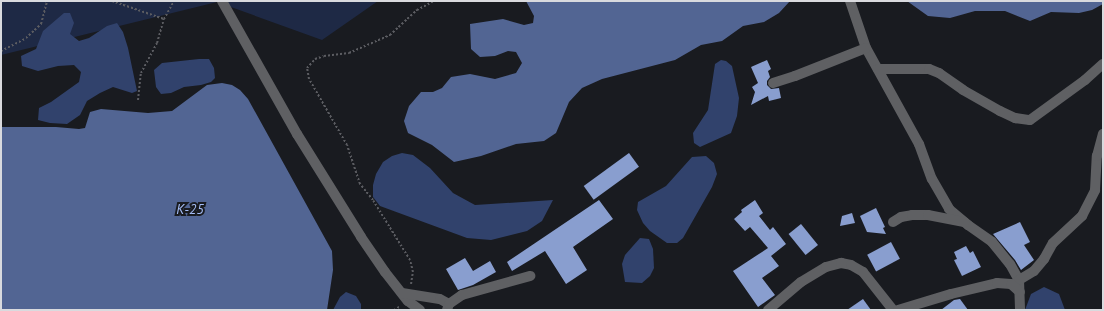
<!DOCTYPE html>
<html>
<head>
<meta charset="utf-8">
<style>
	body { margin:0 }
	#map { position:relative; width:1104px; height:311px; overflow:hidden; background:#191b20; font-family:"PT Sans",sans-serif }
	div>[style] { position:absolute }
	.green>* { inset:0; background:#1e2945 }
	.forest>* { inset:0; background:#31426c }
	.water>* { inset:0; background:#526593 }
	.building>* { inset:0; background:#899ecf; transform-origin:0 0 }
	.path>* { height:2px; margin-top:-1px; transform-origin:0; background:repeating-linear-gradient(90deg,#5b5c61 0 2px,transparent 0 4px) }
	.minor>* { height:10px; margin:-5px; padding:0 5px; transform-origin:5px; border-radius:5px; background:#5f6063 }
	span { translate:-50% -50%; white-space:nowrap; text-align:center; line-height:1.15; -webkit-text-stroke:4px #191b20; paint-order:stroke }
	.water-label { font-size:14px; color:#a5bdf6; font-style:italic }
	.frame { position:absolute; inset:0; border:2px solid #d9dade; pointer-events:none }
</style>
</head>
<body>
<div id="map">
	<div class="green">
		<i style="clip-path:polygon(1px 1px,378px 1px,322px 40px,217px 2px,1px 55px)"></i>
	</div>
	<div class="forest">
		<i style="clip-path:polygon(64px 13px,70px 13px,74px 23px,70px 34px,79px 41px,89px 38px,107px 26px,117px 23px,123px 32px,128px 48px,137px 91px,132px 93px,113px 87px,100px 93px,87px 101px,80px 115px,67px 124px,50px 123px,38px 120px,39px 108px,51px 102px,79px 82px,81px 72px,74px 65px,58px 66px,38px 71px,22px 66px,21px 56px,36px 49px,43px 31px)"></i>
		<i style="clip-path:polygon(199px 59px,209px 59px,214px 68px,215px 78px,211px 82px,201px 85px,184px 87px,171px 93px,161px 94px,156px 87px,154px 70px,162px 63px)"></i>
		<i style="clip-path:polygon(721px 60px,726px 61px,732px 66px,739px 98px,737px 116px,731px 133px,700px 147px,694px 143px,693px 133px,708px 110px,715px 64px)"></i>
		<i style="clip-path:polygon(402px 153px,413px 155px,430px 168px,453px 193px,475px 205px,553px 200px,542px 221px,527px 231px,491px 240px,467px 238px,380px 206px,373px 197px,373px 185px,376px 174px,383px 162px,392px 156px)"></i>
		<i style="clip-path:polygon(706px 156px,714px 163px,717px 174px,712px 187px,683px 238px,677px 243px,667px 243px,650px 231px,643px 223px,637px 210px,638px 202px,666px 186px,692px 157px)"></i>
		<i style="clip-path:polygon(640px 238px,649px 239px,653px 249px,654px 268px,650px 276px,642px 283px,625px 282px,622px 264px,625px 255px)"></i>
		<i style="clip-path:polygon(1044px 287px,1059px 294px,1065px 310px,1025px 310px,1031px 294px)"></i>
		<i style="clip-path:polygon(346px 292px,356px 296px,361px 304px,361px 310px,333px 310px,340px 297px)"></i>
	</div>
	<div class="water">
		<i style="clip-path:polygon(526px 1px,790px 1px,779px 13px,764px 22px,743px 26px,722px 41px,701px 45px,675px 60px,602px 79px,582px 88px,569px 102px,556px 133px,544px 141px,516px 144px,481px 156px,454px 162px,432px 145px,408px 133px,404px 121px,409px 106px,421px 92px,433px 92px,442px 88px,451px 77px,470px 74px,495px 79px,516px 73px,522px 63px,516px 52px,508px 51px,495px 56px,480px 57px,471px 49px,470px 24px,503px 19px,524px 25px,533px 23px,534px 16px)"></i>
		<i style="clip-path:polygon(907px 1px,1103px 1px,1103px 4px,1092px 10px,1079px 13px,1051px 12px,1030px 21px,1005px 11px,975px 11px,950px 18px,928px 16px)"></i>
		<i style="clip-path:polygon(222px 83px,232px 85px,240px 90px,248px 99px,332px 251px,333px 270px,327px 310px,1px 310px,1px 127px,56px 127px,79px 129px,85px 128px,90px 112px,101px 109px,148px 113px,172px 111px,207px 85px)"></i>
	</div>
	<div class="building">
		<i style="clip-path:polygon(767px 60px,771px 69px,768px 71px,770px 77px,767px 81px,767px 85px,771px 89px,779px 88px,781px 98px,769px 101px,768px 96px,751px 105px,755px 92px,752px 87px,758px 83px,751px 67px)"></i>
		<i style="left:629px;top:153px;width:17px;height:56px;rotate:54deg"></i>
		<i style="clip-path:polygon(599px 200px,613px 219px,573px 247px,587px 270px,566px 284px,545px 251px,512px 271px,507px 262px)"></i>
		<i style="clip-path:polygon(755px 200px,763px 213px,759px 216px,770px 230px,773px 227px,786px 244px,771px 256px,779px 266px,762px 278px,775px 295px,758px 307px,733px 271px,768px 248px,750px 227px,745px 231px,734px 219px,742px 212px,741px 210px)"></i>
		<i style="clip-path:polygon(876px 208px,885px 227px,883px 228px,886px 234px,867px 232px,860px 216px)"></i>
		<i style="clip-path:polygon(852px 213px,855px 223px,840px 226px,842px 216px)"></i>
		<i style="clip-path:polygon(1020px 222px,1030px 242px,1024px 245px,1034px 260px,1021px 270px,1015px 260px,993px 234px)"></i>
		<i style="left:801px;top:224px;width:27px;height:16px;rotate:51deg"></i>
		<i style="left:891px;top:242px;width:19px;height:27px;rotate:62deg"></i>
		<i style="clip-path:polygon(966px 246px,970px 253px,973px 251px,981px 267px,962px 276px,954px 260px,957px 259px,954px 252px)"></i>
		<i style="clip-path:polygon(465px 258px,473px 271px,490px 261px,496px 272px,473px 285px,458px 290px,446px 269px)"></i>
		<i style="clip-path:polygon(863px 299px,871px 310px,847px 310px)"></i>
		<i style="clip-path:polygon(960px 299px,968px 310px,941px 310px,954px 300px)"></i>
	</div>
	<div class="path">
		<i style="left:112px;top:1px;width:55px;rotate:19.1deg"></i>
		<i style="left:1px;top:51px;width:28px;rotate:-27deg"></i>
		<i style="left:26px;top:38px;width:21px;rotate:-43deg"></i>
		<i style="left:41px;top:24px;width:24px;rotate:-75deg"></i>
		<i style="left:138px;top:100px;width:27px;rotate:-84deg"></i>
		<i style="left:141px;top:73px;width:34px;rotate:-62deg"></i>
		<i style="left:157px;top:43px;width:25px;rotate:-74deg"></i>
		<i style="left:164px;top:19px;width:21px;rotate:-61deg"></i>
		<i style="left:411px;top:284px;width:12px;rotate:-81deg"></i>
		<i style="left:413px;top:272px;width:12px;rotate:-104deg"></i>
		<i style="left:410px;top:260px;width:70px;rotate:-121.7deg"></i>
		<i style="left:373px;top:200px;width:21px;rotate:-129deg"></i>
		<i style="left:360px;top:184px;width:41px;rotate:-108.4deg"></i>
		<i style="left:347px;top:145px;width:76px;rotate:-119.9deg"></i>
		<i style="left:309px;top:79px;width:11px;rotate:-100deg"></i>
		<i style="left:307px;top:68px;width:12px;rotate:-48deg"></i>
		<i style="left:315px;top:59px;width:9px;rotate:-18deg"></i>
		<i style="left:324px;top:56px;width:25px;rotate:-7deg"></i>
		<i style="left:349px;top:53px;width:45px;rotate:-23.7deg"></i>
		<i style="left:390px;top:35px;width:37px;rotate:-43deg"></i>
		<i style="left:417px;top:10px;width:19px;rotate:-28deg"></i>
		<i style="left:394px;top:310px;width:6px;rotate:-31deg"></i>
	</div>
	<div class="minor">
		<i style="left:222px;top:1px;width:153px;rotate:60.6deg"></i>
		<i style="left:297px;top:134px;width:121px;rotate:58.1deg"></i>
		<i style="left:361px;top:237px;width:42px;rotate:55.6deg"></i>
		<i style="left:385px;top:272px;width:37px;rotate:52deg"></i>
		<i style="left:408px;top:301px;width:15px;rotate:37deg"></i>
		<i style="left:850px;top:1px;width:50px;rotate:71.2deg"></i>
		<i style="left:866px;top:48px;width:110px;rotate:61.1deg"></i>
		<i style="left:919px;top:144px;width:37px;rotate:70deg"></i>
		<i style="left:932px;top:179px;width:34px;rotate:60deg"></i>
		<i style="left:949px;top:209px;width:25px;rotate:40deg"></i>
		<i style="left:968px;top:225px;width:29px;rotate:35deg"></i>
		<i style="left:992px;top:242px;width:28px;rotate:51deg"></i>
		<i style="left:1010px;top:264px;width:18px;rotate:61deg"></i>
		<i style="left:1019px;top:280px;width:30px;rotate:88deg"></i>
		<i style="left:878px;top:69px;width:51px"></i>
		<i style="left:929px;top:69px;width:11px;rotate:22deg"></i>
		<i style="left:939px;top:73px;width:29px;rotate:35deg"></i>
		<i style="left:963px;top:90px;width:43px;rotate:29.6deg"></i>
		<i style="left:1000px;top:111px;width:17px;rotate:25deg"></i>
		<i style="left:1015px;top:118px;width:15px;rotate:8deg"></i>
		<i style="left:1030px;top:120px;width:68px;rotate:-36deg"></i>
		<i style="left:1085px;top:80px;width:24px;rotate:-42deg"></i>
		<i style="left:773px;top:83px;width:23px;rotate:-18deg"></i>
		<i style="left:795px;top:76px;width:76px;rotate:-21.5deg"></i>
		<i style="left:893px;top:222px;width:9px;rotate:-32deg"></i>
		<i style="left:901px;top:217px;width:11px;rotate:-10deg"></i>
		<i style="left:912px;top:215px;width:16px"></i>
		<i style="left:928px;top:215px;width:37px;rotate:11deg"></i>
		<i style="left:1019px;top:280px;width:17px;rotate:-31deg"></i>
		<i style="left:1034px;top:271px;width:16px;rotate:-50deg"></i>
		<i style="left:1044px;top:259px;width:18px;rotate:-61deg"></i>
		<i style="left:1053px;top:243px;width:40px;rotate:-43deg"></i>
		<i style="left:1082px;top:216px;width:29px;rotate:-63deg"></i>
		<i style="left:1095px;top:190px;width:34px;rotate:-87deg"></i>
		<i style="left:1097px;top:156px;width:23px;rotate:-75deg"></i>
		<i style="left:402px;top:293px;width:38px;rotate:9deg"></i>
		<i style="left:440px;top:299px;width:10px;rotate:29deg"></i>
		<i style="left:447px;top:310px;width:6px;rotate:-72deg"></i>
		<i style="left:449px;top:304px;width:16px;rotate:-35deg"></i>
		<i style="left:462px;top:295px;width:71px;rotate:-15.6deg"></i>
		<i style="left:768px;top:310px;width:43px;rotate:-40.3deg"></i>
		<i style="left:801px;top:282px;width:29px;rotate:-31deg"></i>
		<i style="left:826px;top:267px;width:16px;rotate:-15deg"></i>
		<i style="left:841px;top:263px;width:10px;rotate:11deg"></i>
		<i style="left:851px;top:265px;width:14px;rotate:30deg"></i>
		<i style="left:863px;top:272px;width:48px;rotate:51.7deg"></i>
		<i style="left:898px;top:310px;width:55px;rotate:-16.8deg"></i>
		<i style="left:951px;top:294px;width:47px;rotate:-13.4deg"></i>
		<i style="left:997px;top:283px;width:14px;rotate:4deg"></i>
		<i style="left:1011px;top:284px;width:12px;rotate:42deg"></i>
	</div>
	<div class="water-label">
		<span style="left:190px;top:209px">К-25</span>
	</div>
	<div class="frame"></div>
</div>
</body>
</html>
